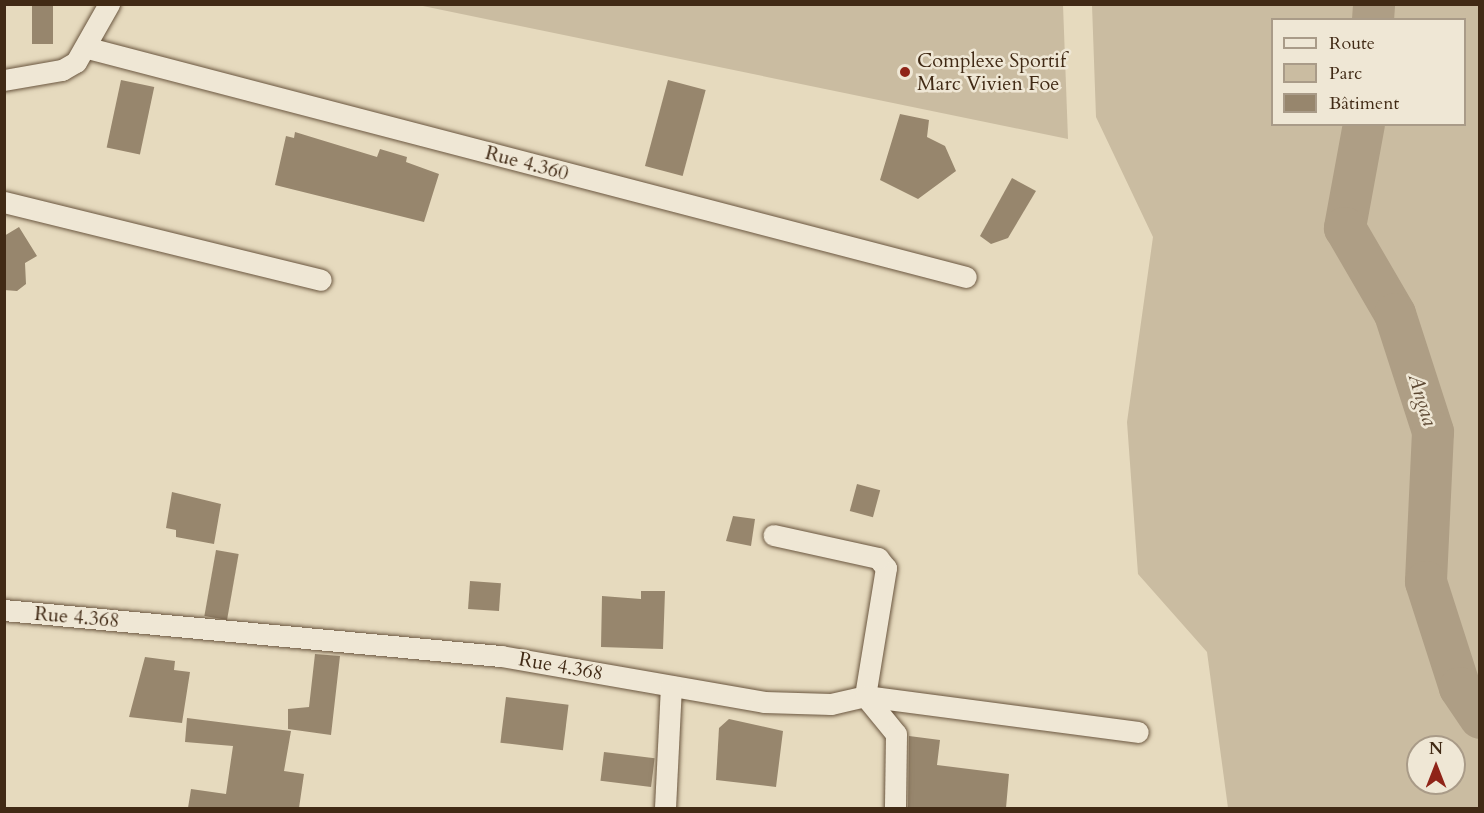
<!DOCTYPE html>
<html>
<head>
<meta charset="utf-8">
<style>
	body { margin:0 }
	#map { position:relative; width:1484px; height:813px; overflow:hidden; background:#e6dabe; font-family:Cardo,serif }
	div>[style] { position:absolute }
	.green>* { inset:0; background:#cabca1 }
	.river>* { height:42px; margin:-21px; padding:0 21px; transform-origin:21px; border-radius:21px; background:#ae9e85 }
	.building>* { inset:0; background:#97866d; transform-origin:0 0 }
	.roads { filter:drop-shadow(0 0 2px #6a563f) drop-shadow(0 0 2px #6a563f) }
	.minor>* { height:21px; margin:-10.5px; padding:0 10.5px; transform-origin:10.5px; border-radius:10.5px; background:#efe7d5 }
	.dots>* { width:16px; height:16px; translate:-50% -50%; box-sizing:border-box; border:3px solid #efe7d5; border-radius:50% }
	span { translate:-50% -50%; white-space:nowrap; text-align:center; line-height:1.15; -webkit-text-stroke:5px #efe7d5; paint-order:stroke }
	.poi-label { font-size:20px; color:#412a15 }
	.left { translate:0 -50%; text-align:left }
	.street-label { font-size:20px; color:#412a15 }
	.water-label { font-size:21px; color:#5c4731; font-style:italic }
	.frame { position:absolute; inset:0; border:6px solid #412a15; pointer-events:none }
	.legend { position:absolute; left:1271px; top:18px; width:195px; height:108px; box-sizing:border-box; background:#efe7d5; border:2px solid #a99b88; margin:0; padding:8px 10px; list-style:none; font-size:18px; color:#412a15 }
	.legend li { display:flex; align-items:center; gap:12px; height:30px }
	.legend b { width:30px; border:2px solid #a99b88 }
	.north { position:absolute; left:1406px; top:735px; width:60px; height:60px; box-sizing:border-box; background:#efe7d5; border:2px solid #a99b88; border-radius:50%; rotate:0deg; font-size:16px; font-weight:700; line-height:24px; text-align:center; color:#412a15 }
	.north::after { content:''; display:block; margin:auto; width:21px; height:27px; background:#8f2418; clip-path:polygon(50% 0,100% 100%,50% 72%,0 100%) }
</style>
</head>
<body>
<div id="map">
	<div class="green">
		<i style="clip-path:polygon(418px 5px,1063px 5px,1068px 139px)"></i>
		<i style="clip-path:polygon(evenodd,1092px 5px,1479px 5px,1479px 808px,1228px 808px,1207px 652px,1138px 574px,1127px 422px,1153px 237px,1096px 117px,1092px 5px,1272px 20px,1464px 20px,1464px 124px,1272px 124px,1272px 20px,1092px 5px,1418px 747px,1454px 747px,1454px 783px,1418px 783px,1418px 747px)"></i>
	</div>
	<div class="river">
		<i style="left:1373px;top:20px;width:16px;rotate:-86deg"></i>
		<i style="left:1364px;top:124px;width:106px;rotate:100.4deg"></i>
		<i style="left:1345px;top:228px;width:99px;rotate:59.8deg"></i>
		<i style="left:1395px;top:314px;width:124px;rotate:72.1deg"></i>
		<i style="left:1433px;top:432px;width:150px;rotate:92.7deg"></i>
		<i style="left:1426px;top:582px;width:111px;rotate:72.2deg"></i>
		<i style="left:1460px;top:688px;width:36px;rotate:56deg"></i>
	</div>
	<div class="building">
		<i style="left:32px;top:4px;width:21px;height:40px"></i>
		<i style="left:121px;top:80px;width:34px;height:69px;rotate:12deg"></i>
		<i style="left:668px;top:80px;width:39px;height:89px;rotate:15deg"></i>
		<i style="clip-path:polygon(900px 114px,929px 120px,927px 137px,945px 146px,956px 171px,918px 199px,880px 180px)"></i>
		<i style="clip-path:polygon(295px 132px,377px 157px,380px 149px,407px 157px,406px 162px,439px 174px,424px 222px,275px 185px,286px 136px,294px 138px)"></i>
		<i style="clip-path:polygon(1012px 178px,1036px 191px,1008px 238px,991px 244px,980px 236px)"></i>
		<i style="clip-path:polygon(19px 227px,37px 256px,25px 263px,26px 284px,17px 291px,4px 290px,4px 236px)"></i>
		<i style="left:857px;top:484px;width:24px;height:28px;rotate:15deg"></i>
		<i style="clip-path:polygon(172px 492px,221px 504px,214px 544px,176px 537px,176px 530px,166px 528px)"></i>
		<i style="clip-path:polygon(733px 516px,755px 519px,751px 546px,726px 541px)"></i>
		<i style="left:216px;top:550px;width:23px;height:67px;rotate:10deg"></i>
		<i style="left:470px;top:581px;width:31px;height:28px;rotate:4deg"></i>
		<i style="clip-path:polygon(641px 591px,665px 591px,663px 649px,601px 647px,602px 596px,641px 599px)"></i>
		<i style="clip-path:polygon(315px 654px,340px 656px,331px 735px,288px 729px,288px 709px,309px 707px)"></i>
		<i style="clip-path:polygon(145px 657px,175px 661px,174px 670px,190px 672px,182px 723px,129px 717px)"></i>
		<i style="left:506px;top:697px;width:63px;height:46px;rotate:7deg"></i>
		<i style="clip-path:polygon(187px 718px,291px 731px,284px 771px,304px 774px,299px 808px,188px 808px,191px 789px,226px 794px,233px 746px,185px 742px)"></i>
		<i style="clip-path:polygon(729px 719px,783px 731px,776px 787px,716px 780px,719px 728px)"></i>
		<i style="clip-path:polygon(909px 736px,940px 740px,937px 765px,1009px 774px,1006px 808px,908px 808px)"></i>
		<i style="left:604px;top:752px;width:51px;height:29px;rotate:7deg"></i>
	</div>
	<div class="roads">
		<div class="minor">
			<i style="left:88px;top:48px;width:907px;rotate:14.62deg"></i>
			<i style="left:4px;top:80px;width:59px;rotate:-9.8deg"></i>
			<i style="left:62px;top:70px;width:16px;rotate:-30deg"></i>
			<i style="left:76px;top:62px;width:67px;rotate:-60.4deg"></i>
			<i style="left:4px;top:202px;width:326px;rotate:13.8deg"></i>
			<i style="left:4px;top:610px;width:499px;rotate:5.3deg"></i>
			<i style="left:501px;top:656px;width:267px;rotate:9.9deg"></i>
			<i style="left:764px;top:702px;width:67px;rotate:1.7deg"></i>
			<i style="left:831px;top:704px;width:35px;rotate:-13deg"></i>
			<i style="left:865px;top:696px;width:130px;rotate:-80.7deg"></i>
			<i style="left:886px;top:568px;width:13px;rotate:-129deg"></i>
			<i style="left:878px;top:558px;width:107px;rotate:-167.6deg"></i>
			<i style="left:865px;top:696px;width:275px;rotate:7.5deg"></i>
			<i style="left:865px;top:696px;width:49px;rotate:50.8deg"></i>
			<i style="left:896px;top:734px;width:74px;rotate:90.8deg"></i>
			<i style="left:665px;top:808px;width:122px;rotate:-87.2deg"></i>
		</div>
	</div>
	<div class="dots">
		<i style="left:905px;top:72px;background:#8f2418"></i>
	</div>
	<div class="poi-label">
		<span class="left" style="left:917px;top:72px">Complexe Sportif<br>Marc Vivien Foe</span>
	</div>
	<div class="street-label">
		<span style="left:527px;top:163px;rotate:15deg">Rue 4.360</span>
		<span style="left:77px;top:617px;rotate:5deg">Rue 4.368</span>
		<span style="left:561px;top:666px;rotate:10deg">Rue 4.368</span>
	</div>
	<div class="water-label">
		<span style="left:1422px;top:400px;rotate:73deg">Angaa</span>
	</div>
	<div class="frame"></div>
	<ul class="legend">
	<li><b style="height:8px;background:#efe7d5"></b>Route</li>
	<li><b style="height:16px;background:#cabca1"></b>Parc</li>
	<li><b style="height:16px;background:#97866d"></b>Bâtiment</li>
	</ul>
	<div class="north">N</div>
</div>
</body>
</html>
